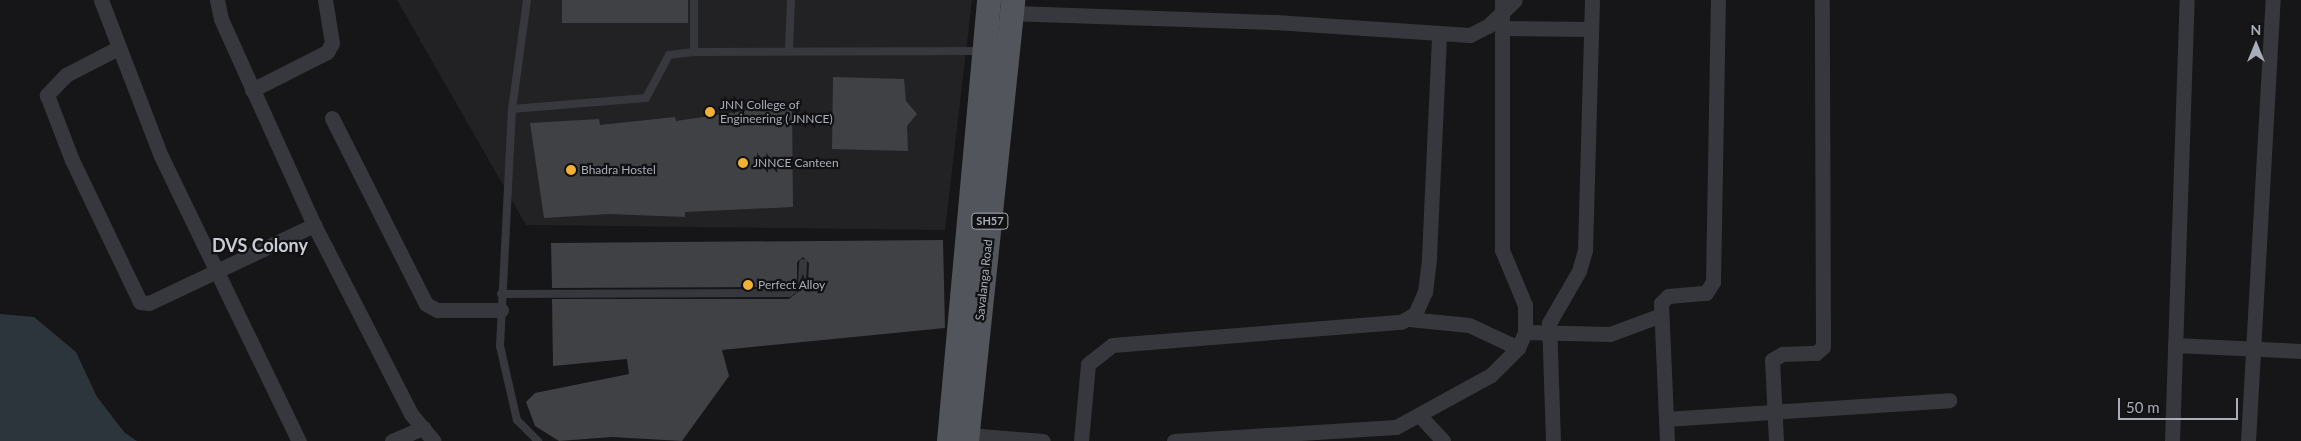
<!DOCTYPE html>
<html>
<head>
<meta charset="utf-8">
<style>
	body { margin:0 }
	#map { position:relative; width:2301px; height:441px; overflow:hidden; background:#161618; font-family:Lato,sans-serif }
	div>[style] { position:absolute }
	.built>* { inset:0; background:#222225 }
	.water>* { inset:0; background:#2c353c }
	.building>* { inset:0; background:#404145; transform-origin:0 0 }
	.service>* { height:8px; margin:-4px; padding:0 4px; transform-origin:4px; border-radius:4px; background:#37383d }
	.minor>* { height:15px; margin:-7.5px; padding:0 7.5px; transform-origin:7.5px; border-radius:7.5px; background:#37383d }
	.primary>* { height:24px; margin:-12px; padding:0 12px; transform-origin:12px; border-radius:12px; background:#53555c }
	.dots>* { width:14px; height:14px; translate:-50% -50%; box-sizing:border-box; border:2px solid #111113; border-radius:50% }
	span { translate:-50% -50%; white-space:nowrap; text-align:center; line-height:1.15; -webkit-text-stroke:4.5px #111113; paint-order:stroke }
	.shield-label span { padding:1px 4px; background:#111113; border:1px solid; border-radius:4px; -webkit-text-stroke-width:0 }
	.shield-label { font-size:11px; color:#a8adb8; font-weight:700 }
	.poi-label { font-size:12px; color:#a8adb8 }
	.left { translate:0 -50%; text-align:left }
	.street-label { font-size:12px; color:#a8adb8 }
	.district-label { font-size:18px; color:#c9ccd4; font-weight:700 }
	.north { position:absolute; left:2231px; top:20px; width:50px; height:50px; -webkit-text-stroke:4px #111113; paint-order:stroke; rotate:0deg; font-size:14px; font-weight:700; line-height:20px; text-align:center; color:#a8adb8 }
	.north::after { content:''; display:block; margin:auto; width:18px; height:22px; background:#a8adb8; clip-path:polygon(50% 0,100% 100%,50% 72%,0 100%) }
	.scale { position:absolute; left:2118px; top:398px; width:120px; height:22px; box-sizing:border-box; border:2px solid #a8adb8; border-top:0; padding-left:6px; font-size:15px; line-height:18px; white-space:nowrap; color:#a8adb8; -webkit-text-stroke:4px #111113; paint-order:stroke }
</style>
</head>
<body>
<div id="map">
	<div class="built">
		<i style="clip-path:polygon(397px 0,972px 0,945px 230px,526px 225px)"></i>
	</div>
	<div class="water">
		<i style="clip-path:polygon(0 314px,34px 317px,76px 352px,97px 397px,125px 433px,137px 441px,0 441px)"></i>
	</div>
	<div class="building">
		<i style="left:562px;top:0;width:126px;height:23px"></i>
		<i style="clip-path:polygon(833px 77px,904px 79px,906px 101px,917px 114px,907px 126px,908px 151px,832px 149px)"></i>
		<i style="clip-path:polygon(792px 104px,793px 207px,685px 212px,685px 217px,609px 214px,544px 218px,530px 123px,599px 119px,600px 125px,675px 117px,676px 121px)"></i>
		<i style="clip-path:polygon(943px 240px,945px 328px,722px 350px,729px 376px,682px 441px,612px 437px,559px 441px,535px 426px,526px 402px,535px 393px,629px 374px,627px 359px,553px 366px,552px 299px,789px 299px,808px 284px,809px 263px,803px 257px,797px 262px,797px 281px,787px 287px,552px 288px,551px 243px)"></i>
	</div>
	<div class="service">
		<i style="left:527px;top:0;width:110px;rotate:97.8deg"></i>
		<i style="left:512px;top:109px;width:134px;rotate:-4.7deg"></i>
		<i style="left:646px;top:98px;width:49px;rotate:-61.9deg"></i>
		<i style="left:669px;top:55px;width:25px;rotate:-7deg"></i>
		<i style="left:694px;top:52px;width:287px;rotate:-0.2deg"></i>
		<i style="left:694px;top:0;width:52px;rotate:90deg"></i>
		<i style="left:789px;top:50px;width:50px;rotate:-87.7deg"></i>
		<i style="left:512px;top:109px;width:237px;rotate:92.9deg"></i>
		<i style="left:500px;top:346px;width:76px;rotate:77.1deg"></i>
		<i style="left:517px;top:420px;width:30px;rotate:45deg"></i>
		<i style="left:501px;top:294px;width:288px;rotate:-0.2deg"></i>
		<i style="left:789px;top:293px;width:16px;rotate:-35deg"></i>
		<i style="left:802px;top:284px;width:21px;rotate:-87deg"></i>
	</div>
	<div class="minor">
		<i style="left:101px;top:0;width:167px;rotate:69deg"></i>
		<i style="left:161px;top:156px;width:317px;rotate:64.2deg"></i>
		<i style="left:217px;top:0;width:19px;rotate:78deg"></i>
		<i style="left:221px;top:19px;width:226px;rotate:65.7deg"></i>
		<i style="left:314px;top:225px;width:212px;rotate:62.8deg"></i>
		<i style="left:411px;top:414px;width:35px;rotate:50deg"></i>
		<i style="left:1012px;top:13px;width:263px;rotate:2deg"></i>
		<i style="left:1275px;top:22px;width:195px;rotate:3.8deg"></i>
		<i style="left:1470px;top:35px;width:20px;rotate:-27deg"></i>
		<i style="left:1488px;top:26px;width:37px;rotate:-44deg"></i>
		<i style="left:1501px;top:28px;width:90px;rotate:0.6deg"></i>
		<i style="left:118px;top:48px;width:59px;rotate:152.6deg"></i>
		<i style="left:66px;top:75px;width:28px;rotate:134deg"></i>
		<i style="left:47px;top:95px;width:70px;rotate:69deg"></i>
		<i style="left:72px;top:160px;width:157px;rotate:64.4deg"></i>
		<i style="left:140px;top:302px;width:9px;rotate:6deg"></i>
		<i style="left:149px;top:303px;width:183px;rotate:-25.3deg"></i>
		<i style="left:252px;top:90px;width:84px;rotate:-26.9deg"></i>
		<i style="left:327px;top:52px;width:10px;rotate:-61deg"></i>
		<i style="left:332px;top:43px;width:44px;rotate:-99.2deg"></i>
		<i style="left:332px;top:118px;width:208px;rotate:63.2deg"></i>
		<i style="left:426px;top:304px;width:13px;rotate:29deg"></i>
		<i style="left:437px;top:310px;width:64px"></i>
		<i style="left:1409px;top:319px;width:60px;rotate:5.7deg"></i>
		<i style="left:1469px;top:325px;width:54px;rotate:25.1deg"></i>
		<i style="left:1525px;top:332px;width:85px;rotate:1.3deg"></i>
		<i style="left:1610px;top:334px;width:54px;rotate:-20.4deg"></i>
		<i style="left:2175px;top:345px;width:126px;rotate:2.7deg"></i>
		<i style="left:1420px;top:416px;width:34px;rotate:47deg"></i>
		<i style="left:1666px;top:419px;width:284px;rotate:-3.8deg"></i>
		<i style="left:968px;top:435px;width:75px;rotate:4.6deg"></i>
		<i style="left:392px;top:441px;width:34px;rotate:-23deg"></i>
		<i style="left:1081px;top:441px;width:77px;rotate:-84.8deg"></i>
		<i style="left:1088px;top:364px;width:31px;rotate:-38deg"></i>
		<i style="left:1112px;top:345px;width:290px;rotate:-4.6deg"></i>
		<i style="left:1401px;top:322px;width:16px;rotate:-30deg"></i>
		<i style="left:1415px;top:314px;width:24px;rotate:-66deg"></i>
		<i style="left:1425px;top:292px;width:35px;rotate:-83deg"></i>
		<i style="left:1429px;top:257px;width:223px;rotate:-87.4deg"></i>
		<i style="left:1174px;top:441px;width:222px;rotate:-3.6deg"></i>
		<i style="left:1396px;top:427px;width:108px;rotate:-28.7deg"></i>
		<i style="left:1491px;top:375px;width:38px;rotate:-45deg"></i>
		<i style="left:1518px;top:348px;width:17px;rotate:-66deg"></i>
		<i style="left:1525px;top:332px;width:27px;rotate:-90deg"></i>
		<i style="left:1525px;top:305px;width:60px;rotate:-112.7deg"></i>
		<i style="left:1502px;top:250px;width:250px;rotate:-90deg"></i>
		<i style="left:1553px;top:441px;width:118px;rotate:-91.9deg"></i>
		<i style="left:1549px;top:323px;width:60px;rotate:-60deg"></i>
		<i style="left:1579px;top:271px;width:22px;rotate:-74deg"></i>
		<i style="left:1585px;top:250px;width:250px;rotate:-88.4deg"></i>
		<i style="left:1667px;top:441px;width:138px;rotate:-92.5deg"></i>
		<i style="left:1661px;top:303px;width:10px;rotate:-45deg"></i>
		<i style="left:1668px;top:296px;width:38px;rotate:-5deg"></i>
		<i style="left:1706px;top:293px;width:13px;rotate:-58deg"></i>
		<i style="left:1713px;top:282px;width:282px;rotate:-89deg"></i>
		<i style="left:1776px;top:441px;width:81px;rotate:-92.8deg"></i>
		<i style="left:1772px;top:360px;width:12px;rotate:-31deg"></i>
		<i style="left:1782px;top:354px;width:34px;rotate:-2deg"></i>
		<i style="left:1816px;top:353px;width:9px;rotate:-41deg"></i>
		<i style="left:1823px;top:347px;width:347px;rotate:-90.2deg"></i>
		<i style="left:2172px;top:441px;width:441px;rotate:-88.1deg"></i>
		<i style="left:2248px;top:441px;width:442px;rotate:-86.8deg"></i>
	</div>
	<div class="primary">
		<i style="left:949px;top:441px;width:443px;rotate:-84.8deg"></i>
		<i style="left:967px;top:441px;width:443px;rotate:-84deg"></i>
	</div>
	<div class="dots">
		<i style="left:710px;top:112px;background:#f2b134"></i>
		<i style="left:743px;top:163px;background:#f2b134"></i>
		<i style="left:571px;top:170px;background:#f2b134"></i>
		<i style="left:748px;top:285px;background:#f2b134"></i>
	</div>
	<div class="shield-label">
		<span style="left:990px;top:221px">SH57</span>
	</div>
	<div class="poi-label">
		<span class="left" style="left:720px;top:112px">JNN College of<br>Engineering ( JNNCE)</span>
		<span class="left" style="left:753px;top:163px">JNNCE Canteen</span>
		<span class="left" style="left:581px;top:170px">Bhadra Hostel</span>
		<span class="left" style="left:758px;top:285px">Perfect Alloy</span>
	</div>
	<div class="street-label">
		<span style="left:984px;top:280px;rotate:-84deg">Savalanga Road</span>
	</div>
	<div class="district-label">
		<span style="left:260px;top:245px">DVS Colony</span>
	</div>
	<div class="north">N</div>
	<div class="scale">50 m</div>
</div>
</body>
</html>
